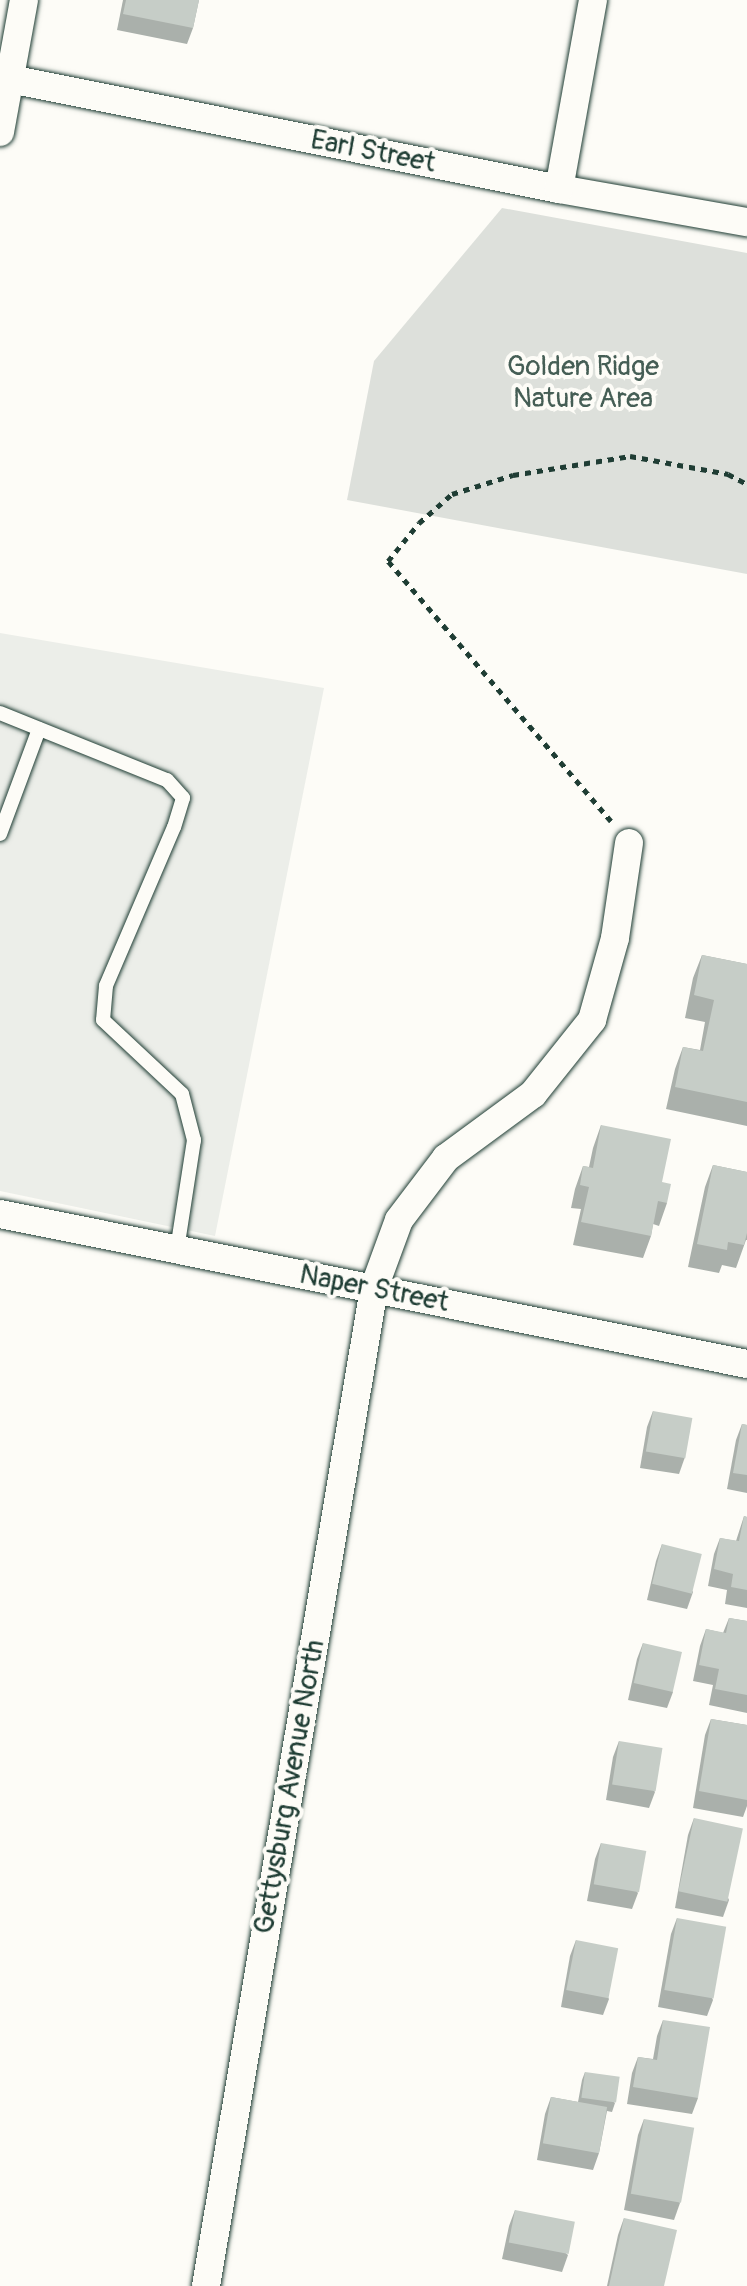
<!DOCTYPE html>
<html>
<head>
<meta charset="utf-8">
<style>
	body { margin:0 }
	#map { position:relative; width:747px; height:2286px; overflow:hidden; background:#fdfcf7; font-family:Pangolin,sans-serif }
	div>[style] { position:absolute }
	.built>* { inset:0; background:#eceee9 }
	.green>* { inset:0; background:#dde0db }
	.path>* { height:5px; margin-top:-2.5px; transform-origin:0; background:repeating-linear-gradient(90deg,#1f3d34 0 6px,transparent 0 12px) }
	.roads { filter:drop-shadow(0 0 2px #1f3d34) drop-shadow(0 0 2px #1f3d34) }
	.service>* { height:14px; margin:-7px; padding:0 7px; transform-origin:7px; border-radius:7px; background:#fdfcf7 }
	.minor>* { height:28px; margin:-14px; padding:0 14px; transform-origin:14px; border-radius:14px; background:#fdfcf7 }
	.wall>* { inset:0; background:#aab0ab }
	.building>* { inset:0; background:#c6cdc7; transform-origin:0 0 }
	span { translate:-50% -50%; white-space:nowrap; text-align:center; line-height:1.15; -webkit-text-stroke:8px #fdfcf7; paint-order:stroke }
	.street-label { font-size:28px; color:#1f3d34 }
	.park-label { font-size:28px; color:#455e55 }
</style>
</head>
<body>
<div id="map">
	<div class="built">
		<i style="clip-path:polygon(0 633px,324px 688px,215px 1236px,0 1191px)"></i>
	</div>
	<div class="green">
		<i style="clip-path:polygon(502px 208px,747px 253px,747px 574px,347px 500px,374px 361px)"></i>
	</div>
	<div class="path">
		<i style="left:611px;top:821px;width:343px;rotate:-130.6deg"></i>
		<i style="left:388px;top:561px;width:49px;rotate:-50.8deg"></i>
		<i style="left:419px;top:523px;width:44px;rotate:-41.3deg"></i>
		<i style="left:452px;top:494px;width:64px;rotate:-17.3deg"></i>
		<i style="left:513px;top:475px;width:119px;rotate:-9.2deg"></i>
		<i style="left:630px;top:456px;width:100px;rotate:10.4deg"></i>
		<i style="left:728px;top:474px;width:21px;rotate:28deg"></i>
	</div>
	<div class="roads">
		<div class="service">
			<i style="left:0;top:713px;width:180px;rotate:21.9deg"></i>
			<i style="left:167px;top:780px;width:24px;rotate:48deg"></i>
			<i style="left:183px;top:798px;width:30px;rotate:107deg"></i>
			<i style="left:174px;top:827px;width:173px;rotate:113.2deg"></i>
			<i style="left:106px;top:986px;width:34px;rotate:95deg"></i>
			<i style="left:103px;top:1020px;width:108px;rotate:43.1deg"></i>
			<i style="left:182px;top:1094px;width:48px;rotate:75.4deg"></i>
			<i style="left:194px;top:1140px;width:111px;rotate:98.8deg"></i>
			<i style="left:0;top:834px;width:112px;rotate:-69.6deg"></i>
		</div>
		<div class="minor">
			<i style="left:0;top:77px;width:570px;rotate:11.33deg"></i>
			<i style="left:559px;top:189px;width:191px;rotate:10deg"></i>
			<i style="left:0;top:132px;width:134px;rotate:-79.7deg"></i>
			<i style="left:559px;top:189px;width:192px;rotate:-79.8deg"></i>
			<i style="left:0;top:1214px;width:762px;rotate:11.35deg"></i>
			<i style="left:206px;top:2286px;width:1012px;rotate:-80.44deg"></i>
			<i style="left:374px;top:1288px;width:72px;rotate:-69.8deg"></i>
			<i style="left:399px;top:1220px;width:78px;rotate:-52.8deg"></i>
			<i style="left:446px;top:1158px;width:108px;rotate:-36.3deg"></i>
			<i style="left:533px;top:1094px;width:95px;rotate:-51.4deg"></i>
			<i style="left:592px;top:1020px;width:85px;rotate:-74.3deg"></i>
			<i style="left:615px;top:938px;width:96px;rotate:-81.6deg"></i>
		</div>
	</div>
	<div class="wall">
		<i style="clip-path:polygon(123px 0,199px 0,193px 28px,187px 44px,117px 30px)"></i>
		<i style="clip-path:polygon(702px 955px,747px 964px,747px 1126px,666px 1109px,675px 1069px,683px 1047px,700px 1050px,705px 1022px,685px 1018px,693px 978px)"></i>
		<i style="clip-path:polygon(601px 1125px,662px 1182px,667px 1203px,659px 1226px,653px 1224px,651px 1236px,643px 1258px,573px 1245px,581px 1209px,571px 1208px,575px 1189px,583px 1166px,589px 1167px,593px 1148px)"></i>
		<i style="clip-path:polygon(713px 1165px,747px 1172px,747px 1240px,746px 1240px,736px 1268px,722px 1265px,719px 1273px,688px 1267px,705px 1187px)"></i>
		<i style="clip-path:polygon(653px 1411px,685px 1457px,679px 1474px,640px 1468px,647px 1427px)"></i>
		<i style="clip-path:polygon(742px 1424px,747px 1425px,747px 1493px,727px 1489px,736px 1440px)"></i>
		<i style="clip-path:polygon(744px 1516px,747px 1517px,747px 1608px,725px 1604px,727px 1590px,708px 1586px,714px 1554px,720px 1538px,736px 1541px)"></i>
		<i style="clip-path:polygon(662px 1544px,693px 1592px,687px 1609px,647px 1600px,656px 1561px)"></i>
		<i style="clip-path:polygon(729px 1618px,747px 1621px,747px 1713px,709px 1705px,713px 1685px,693px 1681px,700px 1646px,706px 1629px,723px 1633px)"></i>
		<i style="clip-path:polygon(643px 1643px,673px 1692px,667px 1708px,628px 1700px,637px 1659px)"></i>
		<i style="clip-path:polygon(711px 1719px,747px 1725px,747px 1806px,743px 1817px,693px 1808px,705px 1735px)"></i>
		<i style="clip-path:polygon(619px 1741px,655px 1792px,649px 1808px,606px 1800px,613px 1757px)"></i>
		<i style="clip-path:polygon(694px 1818px,729px 1900px,723px 1917px,675px 1908px,688px 1835px)"></i>
		<i style="clip-path:polygon(601px 1843px,638px 1893px,632px 1909px,587px 1901px,595px 1859px)"></i>
		<i style="clip-path:polygon(677px 1918px,713px 2000px,707px 2016px,658px 2007px,671px 1934px)"></i>
		<i style="clip-path:polygon(576px 1940px,609px 1999px,603px 2015px,561px 2007px,570px 1956px)"></i>
		<i style="clip-path:polygon(663px 2020px,698px 2098px,692px 2114px,627px 2104px,632px 2073px,638px 2057px,653px 2059px,657px 2036px)"></i>
		<i style="clip-path:polygon(585px 2072px,615px 2103px,612px 2112px,607px 2111px,599px 2153px,593px 2170px,537px 2160px,545px 2114px,551px 2097px,578px 2102px,582px 2080px)"></i>
		<i style="clip-path:polygon(644px 2119px,680px 2203px,674px 2220px,624px 2210px,638px 2135px)"></i>
		<i style="clip-path:polygon(515px 2210px,568px 2255px,562px 2272px,502px 2259px,509px 2226px)"></i>
		<i style="clip-path:polygon(624px 2218px,664px 2286px,607px 2286px,618px 2235px)"></i>
	</div>
	<div class="building">
		<i style="clip-path:polygon(126px 0,199px 0,193px 28px,123px 14px)"></i>
		<i style="clip-path:polygon(702px 955px,747px 964px,747px 1102px,675px 1087px,683px 1047px,703px 1051px,714px 1000px,694px 995px)"></i>
		<i style="clip-path:polygon(601px 1125px,671px 1139px,662px 1182px,671px 1184px,667px 1203px,658px 1201px,651px 1236px,581px 1222px,589px 1187px,580px 1185px,583px 1166px,593px 1168px)"></i>
		<i style="clip-path:polygon(713px 1165px,747px 1172px,747px 1233px,744px 1245px,728px 1242px,727px 1250px,697px 1244px)"></i>
		<i style="left:653px;top:1411px;width:40px;height:41px;rotate:10deg"></i>
		<i style="clip-path:polygon(742px 1424px,747px 1425px,747px 1475px,733px 1473px)"></i>
		<i style="clip-path:polygon(744px 1516px,747px 1517px,747px 1590px,731px 1587px,733px 1574px,714px 1569px,720px 1538px,739px 1541px)"></i>
		<i style="left:662px;top:1544px;width:41px;height:41px;rotate:14deg"></i>
		<i style="clip-path:polygon(729px 1618px,747px 1621px,747px 1695px,715px 1689px,719px 1669px,699px 1665px,706px 1629px,726px 1633px)"></i>
		<i style="left:643px;top:1643px;width:40px;height:41px;rotate:13deg"></i>
		<i style="clip-path:polygon(711px 1719px,747px 1725px,747px 1800px,699px 1791px)"></i>
		<i style="left:619px;top:1741px;width:44px;height:44px;rotate:9deg"></i>
		<i style="left:694px;top:1818px;width:50px;height:75px;rotate:12deg"></i>
		<i style="left:601px;top:1843px;width:46px;height:42px;rotate:10deg"></i>
		<i style="left:677px;top:1918px;width:50px;height:73px;rotate:10deg"></i>
		<i style="left:576px;top:1940px;width:43px;height:51px;rotate:11deg"></i>
		<i style="clip-path:polygon(663px 2020px,710px 2027px,698px 2098px,633px 2087px,638px 2057px,657px 2060px)"></i>
		<i style="left:585px;top:2072px;width:35px;height:26px;rotate:8deg"></i>
		<i style="left:551px;top:2097px;width:57px;height:47px;rotate:10deg"></i>
		<i style="left:644px;top:2119px;width:51px;height:76px;rotate:10deg"></i>
		<i style="left:515px;top:2210px;width:61px;height:33px;rotate:11deg"></i>
		<i style="clip-path:polygon(624px 2218px,677px 2230px,664px 2286px,609px 2286px)"></i>
	</div>
	<div class="street-label">
		<span style="left:373px;top:152px;rotate:11deg">Earl Street</span>
		<span style="left:374px;top:1289px;rotate:11deg">Naper Street</span>
		<span style="left:290px;top:1787px;rotate:-80deg">Gettysburg Avenue North</span>
	</div>
	<div class="park-label">
		<span style="left:583px;top:383px">Golden Ridge<br>Nature Area</span>
	</div>
</div>
</body>
</html>
